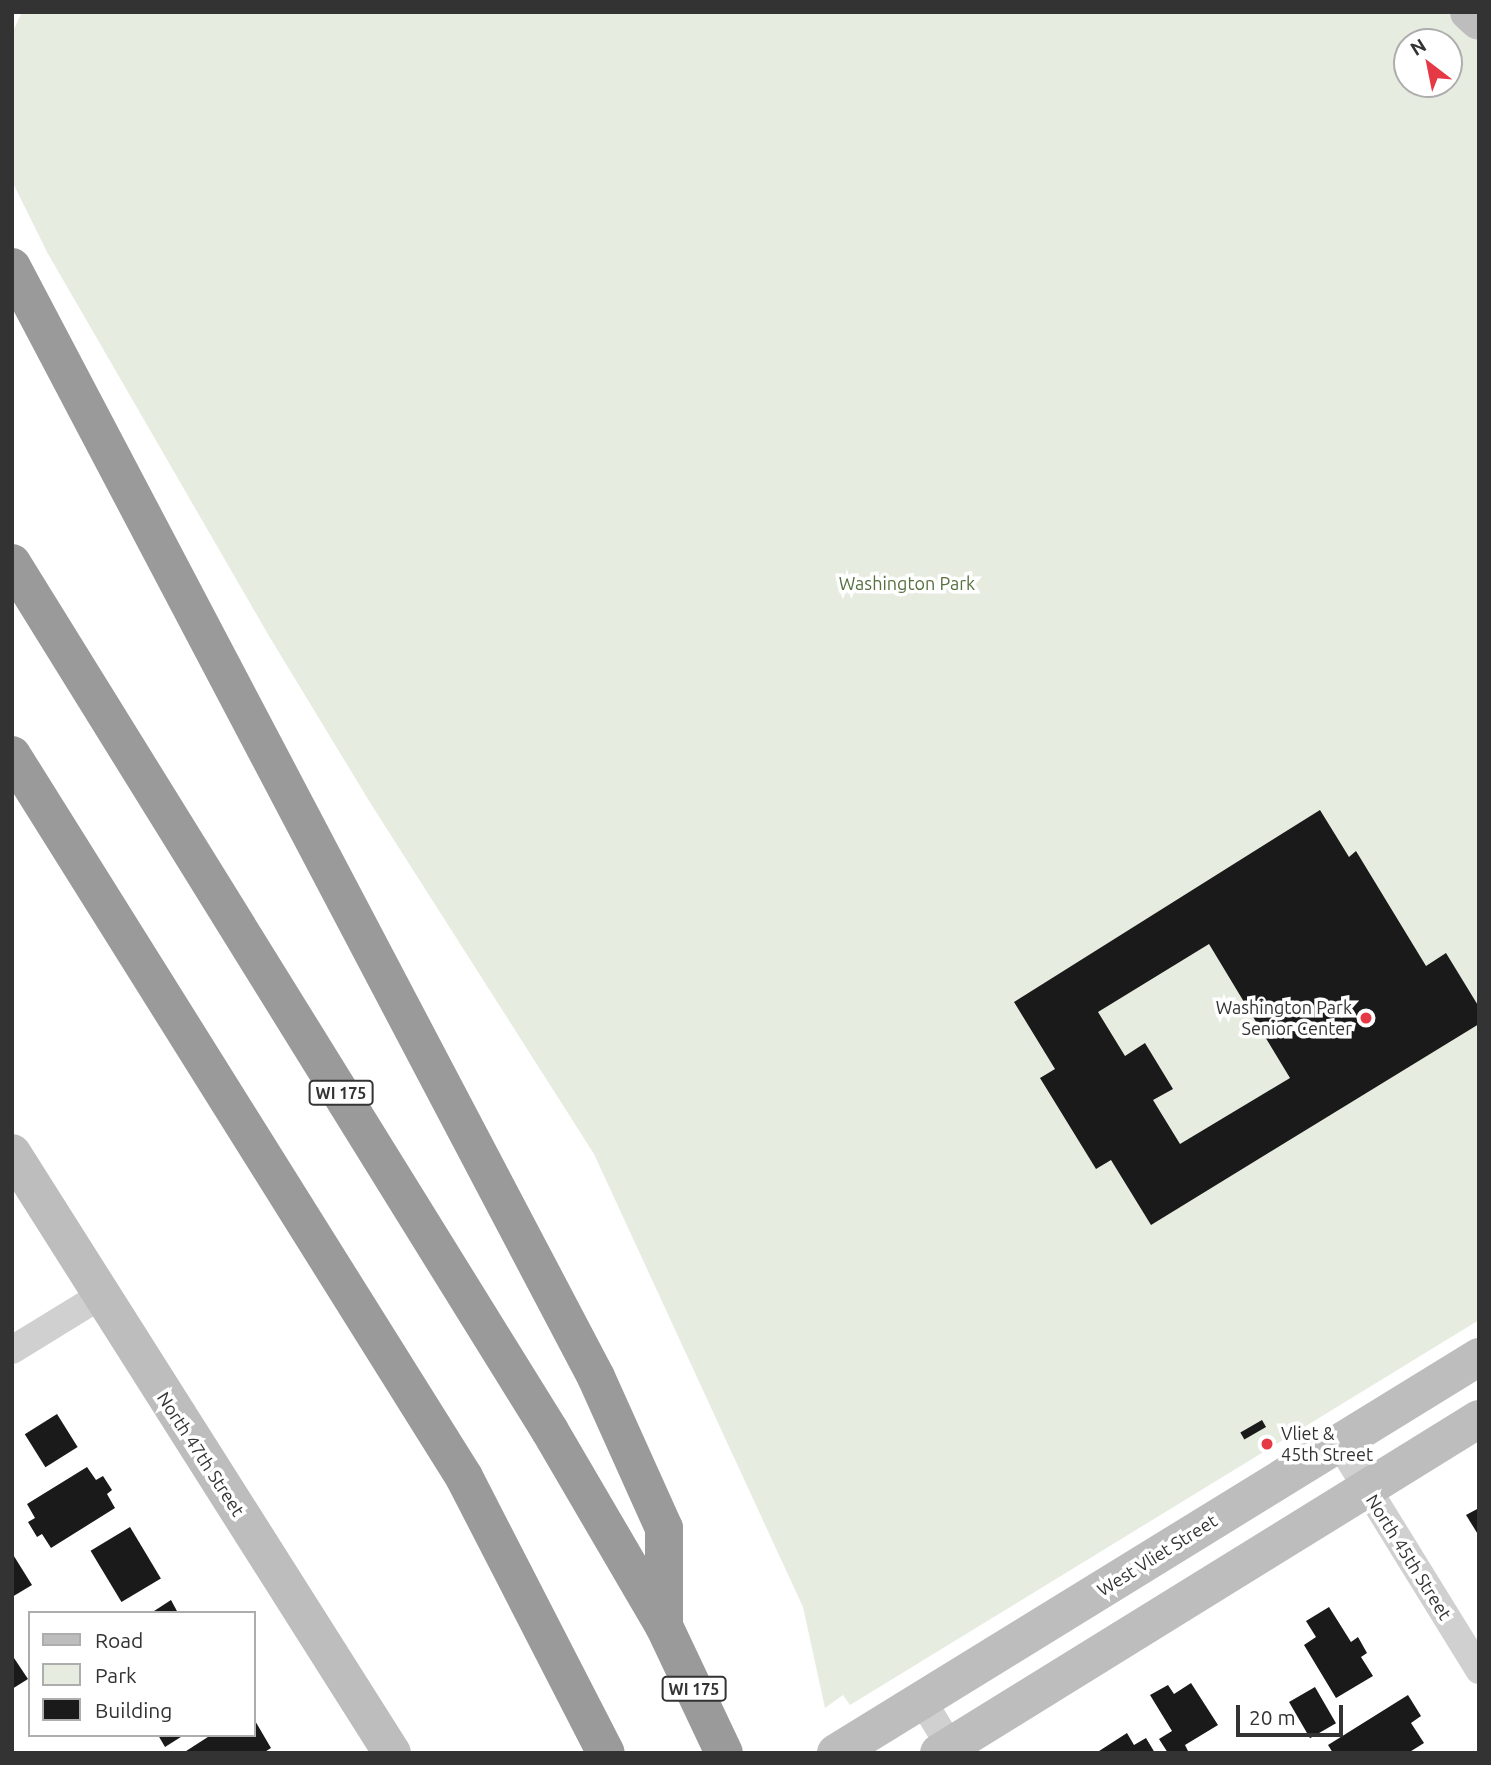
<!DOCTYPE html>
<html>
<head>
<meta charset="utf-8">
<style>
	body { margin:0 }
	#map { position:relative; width:1491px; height:1765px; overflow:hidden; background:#fff; font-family:Ubuntu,sans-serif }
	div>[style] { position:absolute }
	.green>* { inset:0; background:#e6ecdf }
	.building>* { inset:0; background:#1a1a1a; transform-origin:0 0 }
	.street>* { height:28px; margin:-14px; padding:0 14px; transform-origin:14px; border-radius:14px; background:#d0d0d0 }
	.secondary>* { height:38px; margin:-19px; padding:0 19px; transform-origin:19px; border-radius:19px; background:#bdbdbd }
	.highway>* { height:38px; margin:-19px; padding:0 19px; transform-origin:19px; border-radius:19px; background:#9a9a9a }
	.dots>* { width:19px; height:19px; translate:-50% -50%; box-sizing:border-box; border:4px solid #fff; border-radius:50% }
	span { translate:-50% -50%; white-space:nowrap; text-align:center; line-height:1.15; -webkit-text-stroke:7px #fff; paint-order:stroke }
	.shield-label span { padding:2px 5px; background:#fff; border:2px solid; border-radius:5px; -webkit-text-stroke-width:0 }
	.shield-label { font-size:16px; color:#333; font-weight:700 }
	.park-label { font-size:18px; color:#56703f }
	.poi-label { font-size:18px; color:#333 }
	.right { translate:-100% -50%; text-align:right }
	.left { translate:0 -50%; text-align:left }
	.street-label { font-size:18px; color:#333 }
	.frame { position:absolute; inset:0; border:14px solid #333; pointer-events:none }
	.legend { position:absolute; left:28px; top:1611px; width:228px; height:126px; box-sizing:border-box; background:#fff; border:2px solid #adadad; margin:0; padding:9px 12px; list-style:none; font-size:21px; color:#333 }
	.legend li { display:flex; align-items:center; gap:14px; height:35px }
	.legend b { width:35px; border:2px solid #adadad }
	.north { position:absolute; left:1393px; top:28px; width:70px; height:70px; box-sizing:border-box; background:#fff; border:2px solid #adadad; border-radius:50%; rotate:328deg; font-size:19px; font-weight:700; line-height:28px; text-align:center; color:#333 }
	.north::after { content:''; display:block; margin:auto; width:24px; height:32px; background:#e63946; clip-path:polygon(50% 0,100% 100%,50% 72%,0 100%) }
	.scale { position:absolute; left:1236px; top:1705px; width:107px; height:32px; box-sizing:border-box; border:4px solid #333; border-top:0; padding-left:9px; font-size:21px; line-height:24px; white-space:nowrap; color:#333; -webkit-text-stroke:5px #fff; paint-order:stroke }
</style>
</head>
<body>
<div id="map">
	<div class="green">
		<i style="clip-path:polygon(evenodd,22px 12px,1479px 12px,1479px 1320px,850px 1705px,843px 1695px,825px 1708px,803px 1607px,594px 1154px,371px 804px,269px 636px,47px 252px,12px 181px,12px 33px,22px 12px,1407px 42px,1449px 42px,1449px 84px,1407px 84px,1407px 42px)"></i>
	</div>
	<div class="building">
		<i style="clip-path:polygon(evenodd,1320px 810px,1349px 857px,1356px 851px,1426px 966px,1446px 953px,1479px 1007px,1479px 1024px,1151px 1225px,1111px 1160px,1096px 1169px,1040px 1078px,1055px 1069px,1014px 1002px,1320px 810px,1209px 944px,1290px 1078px,1180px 1144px,1153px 1100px,1173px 1089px,1145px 1043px,1125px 1056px,1098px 1012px,1209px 944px)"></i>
		<i style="left:57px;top:1414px;width:39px;height:38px;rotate:58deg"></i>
		<i style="left:1262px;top:1420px;width:8px;height:25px;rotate:60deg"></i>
		<i style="clip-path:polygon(87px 1467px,96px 1480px,103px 1476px,112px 1490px,107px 1494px,115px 1508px,51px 1548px,42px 1534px,37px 1537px,28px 1522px,35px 1518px,27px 1504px)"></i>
		<i style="clip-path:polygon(1479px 1508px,1479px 1536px,1466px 1515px)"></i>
		<i style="left:130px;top:1527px;width:60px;height:46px;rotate:59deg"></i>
		<i style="clip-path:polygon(12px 1553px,32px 1585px,12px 1597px)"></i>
		<i style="clip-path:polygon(171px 1600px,178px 1613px,151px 1613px)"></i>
		<i style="clip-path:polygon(1329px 1607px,1351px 1642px,1358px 1637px,1367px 1653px,1361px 1657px,1373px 1676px,1336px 1698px,1304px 1645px,1316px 1637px,1306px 1621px)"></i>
		<i style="clip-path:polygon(12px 1655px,28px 1679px,12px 1689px)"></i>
		<i style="clip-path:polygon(1191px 1683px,1218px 1725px,1185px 1745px,1189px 1753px,1168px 1753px,1159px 1739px,1172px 1731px,1150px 1695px,1168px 1685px,1174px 1694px)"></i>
		<i style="left:1315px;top:1687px;width:42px;height:30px;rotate:60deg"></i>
		<i style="clip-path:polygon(1408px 1695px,1421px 1716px,1411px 1723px,1424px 1743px,1408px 1753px,1333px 1753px,1328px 1745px)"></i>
		<i style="clip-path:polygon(254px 1719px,271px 1748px,263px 1753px,183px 1753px,211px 1735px,254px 1735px)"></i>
		<i style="clip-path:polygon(1127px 1733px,1134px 1745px,1146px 1738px,1155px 1753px,1096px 1753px)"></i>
		<i style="clip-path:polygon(158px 1735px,184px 1735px,165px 1747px)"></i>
	</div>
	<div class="street">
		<i style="left:12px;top:1350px;width:103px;rotate:-31.5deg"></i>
		<i style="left:1339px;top:1443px;width:267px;rotate:58.3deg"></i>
		<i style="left:922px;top:1700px;width:62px;rotate:58.9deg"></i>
	</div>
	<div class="secondary">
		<i style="left:1469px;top:12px;width:13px;rotate:42deg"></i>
		<i style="left:12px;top:1153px;width:710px;rotate:57.65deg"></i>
		<i style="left:836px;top:1753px;width:755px;rotate:-31.63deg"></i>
		<i style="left:939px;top:1753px;width:635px;rotate:-31.74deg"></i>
	</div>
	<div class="highway">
		<i style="left:12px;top:267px;width:1254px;rotate:62.25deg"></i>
		<i style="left:596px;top:1377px;width:166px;rotate:65.8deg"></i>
		<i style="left:664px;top:1528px;width:98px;rotate:90deg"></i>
		<i style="left:12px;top:563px;width:1021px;rotate:58.21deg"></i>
		<i style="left:550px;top:1431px;width:226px;rotate:59.7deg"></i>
		<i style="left:664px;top:1626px;width:140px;rotate:64.7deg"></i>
		<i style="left:12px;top:755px;width:852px;rotate:57.95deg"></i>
		<i style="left:464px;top:1477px;width:310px;rotate:62.8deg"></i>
	</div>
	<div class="dots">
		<i style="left:1366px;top:1018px;background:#e63946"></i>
		<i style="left:1267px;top:1444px;background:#e63946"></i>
	</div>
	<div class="shield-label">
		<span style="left:341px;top:1093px">WI 175</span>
		<span style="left:694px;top:1689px">WI 175</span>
	</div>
	<div class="park-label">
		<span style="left:907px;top:583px">Washington Park</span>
	</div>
	<div class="poi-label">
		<span class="right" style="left:1352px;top:1018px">Washington Park<br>Senior Center</span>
		<span class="left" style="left:1281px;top:1444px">Vliet &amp;<br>45th Street</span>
	</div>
	<div class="street-label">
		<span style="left:201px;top:1454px;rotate:57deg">North 47th Street</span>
		<span style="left:1157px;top:1555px;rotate:-32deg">West Vliet Street</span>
		<span style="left:1409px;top:1557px;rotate:58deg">North 45th Street</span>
	</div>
	<div class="frame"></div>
	<ul class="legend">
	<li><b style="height:9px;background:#bdbdbd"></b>Road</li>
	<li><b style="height:19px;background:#e6ecdf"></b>Park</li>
	<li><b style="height:19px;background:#1a1a1a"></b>Building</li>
	</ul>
	<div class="north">N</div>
	<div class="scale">20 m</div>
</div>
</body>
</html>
